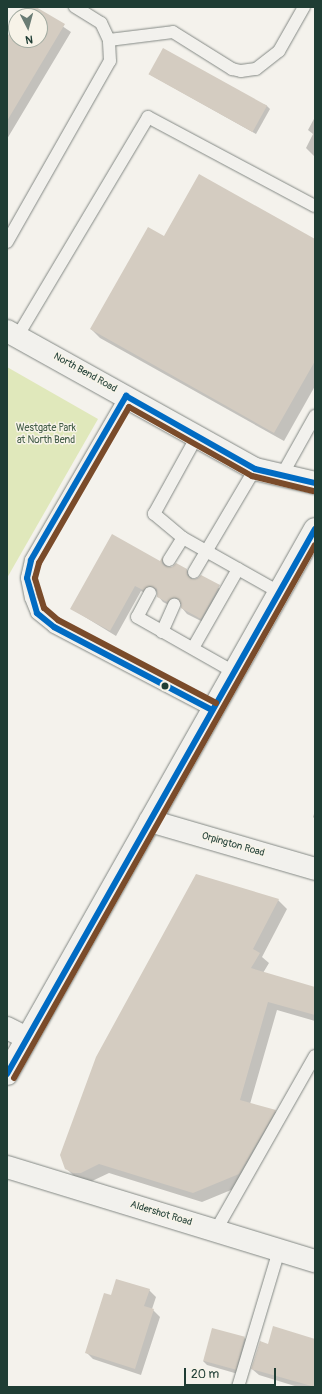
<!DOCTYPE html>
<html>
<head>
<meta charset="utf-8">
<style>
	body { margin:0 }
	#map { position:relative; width:322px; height:1394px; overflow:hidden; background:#f4f2ec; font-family:Pangolin,sans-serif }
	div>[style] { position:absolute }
	.green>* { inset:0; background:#e0e8bb }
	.shadow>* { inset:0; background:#0003 }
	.building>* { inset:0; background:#d4ccc1; transform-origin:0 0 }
	.roads { filter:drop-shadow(0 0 1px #848985) drop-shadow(0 0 1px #848985) }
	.lane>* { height:12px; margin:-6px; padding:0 6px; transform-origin:6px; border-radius:6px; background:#f2f1ed }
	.street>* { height:22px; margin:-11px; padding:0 11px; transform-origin:11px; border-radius:11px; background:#f2f1ed }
	.secondary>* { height:22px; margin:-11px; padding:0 11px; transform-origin:11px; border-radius:11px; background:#f2f1ed }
	.bus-1>* { height:6px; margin:-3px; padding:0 3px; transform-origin:3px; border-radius:3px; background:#006bc3 }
	.bus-2>* { height:6px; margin:-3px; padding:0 3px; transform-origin:3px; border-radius:3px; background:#7a4b2a }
	.dots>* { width:11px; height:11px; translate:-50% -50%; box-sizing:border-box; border:2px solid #f7f3e8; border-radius:50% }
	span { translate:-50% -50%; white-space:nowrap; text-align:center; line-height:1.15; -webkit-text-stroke:3px #f7f3e8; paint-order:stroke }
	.street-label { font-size:10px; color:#1f3d34 }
	.park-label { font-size:10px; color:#425d47 }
	.frame { position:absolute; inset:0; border:8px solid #1f3d34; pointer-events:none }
	.north { position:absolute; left:8px; top:8px; width:40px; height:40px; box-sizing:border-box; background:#f7f3e8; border:1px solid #a1aaa0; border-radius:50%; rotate:174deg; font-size:11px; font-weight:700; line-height:16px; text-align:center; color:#1f3d34 }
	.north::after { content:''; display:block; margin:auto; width:14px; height:18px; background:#6a7c74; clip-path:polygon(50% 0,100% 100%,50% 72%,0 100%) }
	.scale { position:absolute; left:184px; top:1368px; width:92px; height:18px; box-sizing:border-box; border:2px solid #1f3d34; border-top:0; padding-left:5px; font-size:12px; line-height:14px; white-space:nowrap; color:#1f3d34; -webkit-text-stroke:3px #f7f3e8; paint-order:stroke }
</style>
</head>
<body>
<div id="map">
	<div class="green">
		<i style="clip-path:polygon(7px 367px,98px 419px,7px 578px)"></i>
	</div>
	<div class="shadow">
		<i style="clip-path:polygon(26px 7px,34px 7px,71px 32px,7px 139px,7px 39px,16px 24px,16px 40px,40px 40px,40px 16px,21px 16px)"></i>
		<i style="clip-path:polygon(149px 74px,266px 105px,270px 109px,256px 134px)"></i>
		<i style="clip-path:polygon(315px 117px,315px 157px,306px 148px,313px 134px,308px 130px)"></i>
		<i style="clip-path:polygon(164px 237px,315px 240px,315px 386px,284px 441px,100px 338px,91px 329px)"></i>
		<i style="clip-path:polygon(163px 558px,168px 563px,167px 568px,187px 570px,193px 575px,192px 580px,201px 577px,225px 592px,207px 624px,187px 614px,182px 608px,182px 603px,173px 607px,163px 602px,158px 596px,158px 591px,149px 595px,141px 591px,116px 636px,72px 609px,161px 562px)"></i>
		<i style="clip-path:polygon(315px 811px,315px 819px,313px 817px)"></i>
		<i style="clip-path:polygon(278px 900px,287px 909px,262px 957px,269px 963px,263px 973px,315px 988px,315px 1021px,277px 1010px,250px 1104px,275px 1111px,284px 1120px,248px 1183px,202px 1202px,109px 1173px,90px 1182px,76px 1178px,66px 1168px)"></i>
		<i style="clip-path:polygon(149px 1290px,156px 1297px,152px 1309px,160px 1317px,141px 1375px,93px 1359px,86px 1352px,112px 1297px)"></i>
		<i style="clip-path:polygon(245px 1338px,248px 1342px,238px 1374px,207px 1365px,203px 1361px)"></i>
		<i style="clip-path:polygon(315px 1340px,315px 1387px,298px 1387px,259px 1375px,252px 1369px,268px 1345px)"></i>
	</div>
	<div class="building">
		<i style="clip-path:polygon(25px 7px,36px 7px,65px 24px,7px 121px,7px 37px,16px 22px,16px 40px,40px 40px,40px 16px,20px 16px)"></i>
		<i style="left:163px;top:48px;width:119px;height:30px;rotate:29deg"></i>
		<i style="clip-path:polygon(199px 174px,315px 239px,315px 361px,274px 433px,90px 329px,148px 227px,164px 236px)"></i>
		<i style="clip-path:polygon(112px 534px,160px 561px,163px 556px,162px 563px,165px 566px,172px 567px,176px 563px,187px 569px,187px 575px,191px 579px,197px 579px,201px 575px,220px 585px,201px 619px,181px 608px,181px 604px,177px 598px,173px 598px,167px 602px,157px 597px,157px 589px,150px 586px,143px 590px,135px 586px,110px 631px,70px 609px)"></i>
		<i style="clip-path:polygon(196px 874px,279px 899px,253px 949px,260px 953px,251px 968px,315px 987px,315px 1015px,268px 1002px,240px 1100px,276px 1110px,239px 1174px,193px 1193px,99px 1164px,81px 1173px,73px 1173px,65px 1169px,60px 1155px,96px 1057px)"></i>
		<i style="clip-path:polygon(116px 1279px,150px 1289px,144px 1306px,154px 1309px,135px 1369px,85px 1353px,104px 1293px,111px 1295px)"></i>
		<i style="clip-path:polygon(273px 1326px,315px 1339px,315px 1387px,251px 1369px,260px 1341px,268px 1344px)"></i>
		<i style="left:212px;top:1328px;width:34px;height:34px;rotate:15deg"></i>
	</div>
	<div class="roads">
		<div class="lane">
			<i style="left:109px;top:40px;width:64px;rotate:-7.1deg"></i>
			<i style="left:173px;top:32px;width:70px;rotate:32.1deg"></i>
			<i style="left:232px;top:69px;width:9px;rotate:13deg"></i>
			<i style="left:241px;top:71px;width:15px;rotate:-8deg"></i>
			<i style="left:256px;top:69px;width:29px;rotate:-38deg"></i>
			<i style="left:279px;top:51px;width:51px;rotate:-60.4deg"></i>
			<i style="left:7px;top:242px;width:208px;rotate:-60.4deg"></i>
			<i style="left:110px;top:61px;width:21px;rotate:-93deg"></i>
			<i style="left:109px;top:40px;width:19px;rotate:-115deg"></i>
			<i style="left:101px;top:23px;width:31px;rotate:-148deg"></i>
			<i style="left:17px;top:337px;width:256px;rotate:-59.2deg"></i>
			<i style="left:148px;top:117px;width:189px;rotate:28.1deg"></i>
			<i style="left:126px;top:396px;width:190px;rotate:120.1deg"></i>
			<i style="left:31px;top:560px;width:18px;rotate:103deg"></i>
			<i style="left:27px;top:578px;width:20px;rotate:79deg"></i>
			<i style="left:31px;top:598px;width:16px;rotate:68deg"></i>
			<i style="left:37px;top:613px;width:22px;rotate:39deg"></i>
			<i style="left:54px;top:627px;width:178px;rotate:27.7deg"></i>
			<i style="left:282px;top:475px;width:68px;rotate:-60.8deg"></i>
			<i style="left:183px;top:538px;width:38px;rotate:-140deg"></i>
			<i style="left:154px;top:514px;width:89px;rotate:-61.1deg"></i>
			<i style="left:169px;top:560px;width:26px;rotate:-58deg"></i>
			<i style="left:183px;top:538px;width:110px;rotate:29.4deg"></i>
			<i style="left:194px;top:572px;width:120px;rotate:-59.4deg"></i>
			<i style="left:150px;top:593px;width:27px;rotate:118deg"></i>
			<i style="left:137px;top:617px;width:112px;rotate:29.6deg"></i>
			<i style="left:162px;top:632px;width:30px;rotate:-66deg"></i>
			<i style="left:193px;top:648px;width:91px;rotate:-60.3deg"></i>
			<i style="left:216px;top:1230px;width:200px;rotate:-60.4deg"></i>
			<i style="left:238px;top:1387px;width:143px;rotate:-73.3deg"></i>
		</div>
		<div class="street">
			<i style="left:7px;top:331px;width:284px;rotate:29.1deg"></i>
			<i style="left:255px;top:469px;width:62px;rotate:13.1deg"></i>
			<i style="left:150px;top:821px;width:172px;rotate:16.2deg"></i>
			<i style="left:7px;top:1028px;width:22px;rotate:27deg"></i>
			<i style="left:7px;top:1167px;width:322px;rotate:17deg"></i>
		</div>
		<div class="secondary">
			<i style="left:7px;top:1074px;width:626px;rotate:-60.53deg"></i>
		</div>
	</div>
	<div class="bus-1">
		<i style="left:212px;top:710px;width:178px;rotate:-152.3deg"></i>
		<i style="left:54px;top:627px;width:22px;rotate:-141deg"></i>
		<i style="left:37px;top:613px;width:36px;rotate:-106deg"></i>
		<i style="left:27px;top:578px;width:18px;rotate:-77deg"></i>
		<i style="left:31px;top:560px;width:190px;rotate:-59.9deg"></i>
		<i style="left:126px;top:396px;width:148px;rotate:29.5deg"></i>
		<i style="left:255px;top:469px;width:62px;rotate:13.1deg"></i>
		<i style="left:7px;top:1074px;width:626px;rotate:-60.53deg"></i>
	</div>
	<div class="bus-2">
		<i style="left:216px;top:703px;width:178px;rotate:-152.3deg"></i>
		<i style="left:58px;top:620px;width:18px;rotate:-139deg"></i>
		<i style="left:44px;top:608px;width:31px;rotate:-107deg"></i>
		<i style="left:35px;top:578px;width:16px;rotate:-75deg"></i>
		<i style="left:39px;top:563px;width:180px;rotate:-60deg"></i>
		<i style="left:129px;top:407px;width:141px;rotate:29.3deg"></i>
		<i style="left:252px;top:476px;width:63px;rotate:13.8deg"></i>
		<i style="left:14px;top:1078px;width:612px;rotate:-60.55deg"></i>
	</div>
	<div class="dots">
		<i style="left:165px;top:686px;background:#1f3d34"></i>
	</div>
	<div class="street-label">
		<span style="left:85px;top:373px;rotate:29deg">North Bend Road</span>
		<span style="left:233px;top:845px;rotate:16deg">Orpington Road</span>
		<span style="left:161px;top:1214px;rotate:17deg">Aldershot Road</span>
	</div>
	<div class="park-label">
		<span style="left:46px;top:434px">Westgate Park<br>at North Bend</span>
	</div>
	<div class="frame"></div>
	<div class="north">N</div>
	<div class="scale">20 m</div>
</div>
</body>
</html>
